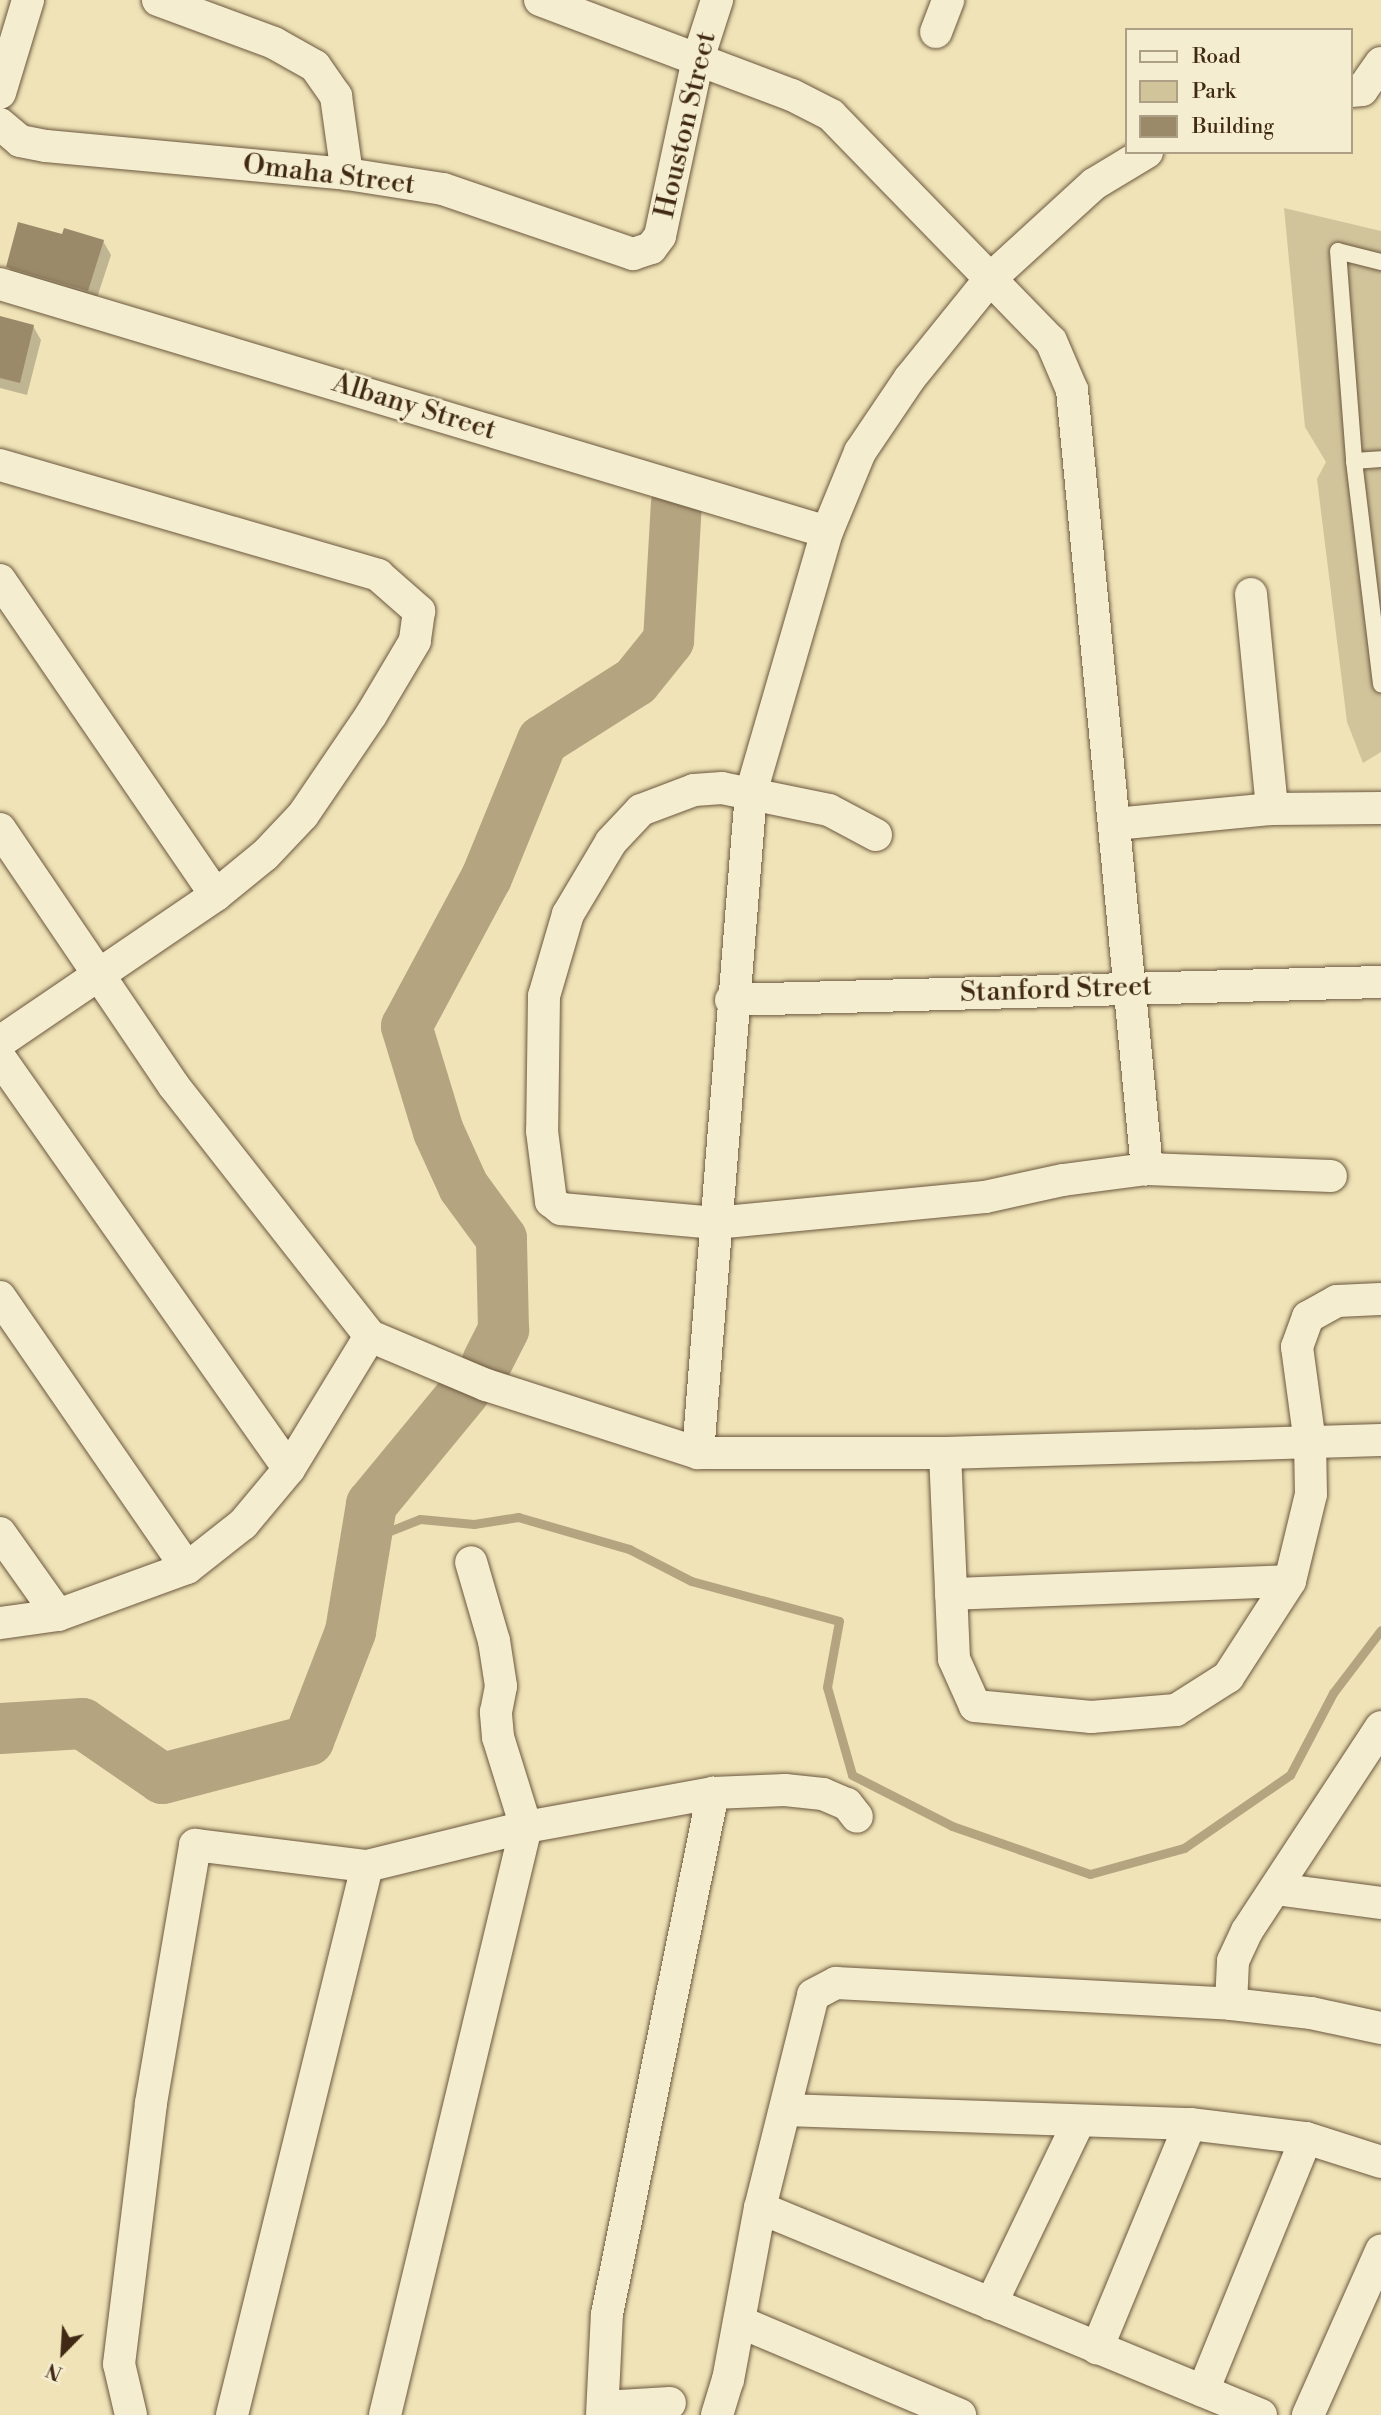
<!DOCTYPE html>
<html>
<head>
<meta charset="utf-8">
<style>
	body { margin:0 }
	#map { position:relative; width:1381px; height:2415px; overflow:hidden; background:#efe3b7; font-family:"Libre Bodoni",serif }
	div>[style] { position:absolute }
	.green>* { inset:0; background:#d1c49b }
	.shadow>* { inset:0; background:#0003 }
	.stream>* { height:9px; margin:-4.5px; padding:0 4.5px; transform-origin:4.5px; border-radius:4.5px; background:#b4a480 }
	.river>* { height:51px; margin:-25.5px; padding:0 25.5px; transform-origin:25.5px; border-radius:25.5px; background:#b4a480 }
	.building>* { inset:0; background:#9b8a69 }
	.roads { filter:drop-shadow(0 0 2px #6c583e) drop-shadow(0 0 2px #6c583e) }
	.service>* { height:16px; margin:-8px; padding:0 8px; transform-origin:8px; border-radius:8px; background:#f5edd0 }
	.minor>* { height:32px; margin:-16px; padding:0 16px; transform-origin:16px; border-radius:16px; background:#f5edd0 }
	span { translate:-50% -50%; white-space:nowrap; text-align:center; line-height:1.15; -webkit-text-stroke:5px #f5edd0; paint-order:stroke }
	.street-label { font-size:28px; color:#412a15 }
	.legend { position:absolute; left:1125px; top:28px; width:228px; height:126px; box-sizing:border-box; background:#f5edd0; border:2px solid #ad9f85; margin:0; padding:9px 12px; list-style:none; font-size:21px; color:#412a15 }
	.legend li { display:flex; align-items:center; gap:14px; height:35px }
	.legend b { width:35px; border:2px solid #ad9f85 }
	.north { position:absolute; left:28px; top:2317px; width:70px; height:70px; -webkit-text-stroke:5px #f5edd0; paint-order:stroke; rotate:204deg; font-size:19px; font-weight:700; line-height:28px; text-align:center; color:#412a15 }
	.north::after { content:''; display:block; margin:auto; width:24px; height:32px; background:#412a15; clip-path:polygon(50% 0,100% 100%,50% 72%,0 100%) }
</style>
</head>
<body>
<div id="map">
	<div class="green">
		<i style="clip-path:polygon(1284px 208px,1381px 231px,1381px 752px,1363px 763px,1347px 722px,1317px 479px,1326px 462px,1305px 427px)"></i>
	</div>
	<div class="shadow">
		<i style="clip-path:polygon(63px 236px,103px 241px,111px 255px,95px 304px,16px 280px,8px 266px)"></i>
		<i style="clip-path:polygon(0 317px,33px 326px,41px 340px,27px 395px,0 388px)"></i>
	</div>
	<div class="stream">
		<i style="left:367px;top:1540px;width:57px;rotate:-21.6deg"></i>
		<i style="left:420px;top:1519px;width:54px;rotate:5.3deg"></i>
		<i style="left:474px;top:1524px;width:45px;rotate:-9deg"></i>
		<i style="left:518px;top:1517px;width:116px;rotate:16.1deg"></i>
		<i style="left:629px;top:1549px;width:70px;rotate:27.3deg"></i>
		<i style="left:691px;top:1581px;width:153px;rotate:15.1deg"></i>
		<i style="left:839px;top:1621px;width:67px;rotate:100.3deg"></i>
		<i style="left:827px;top:1687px;width:91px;rotate:74.1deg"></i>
		<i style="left:852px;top:1775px;width:112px;rotate:27deg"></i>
		<i style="left:952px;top:1826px;width:146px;rotate:19.2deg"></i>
		<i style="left:1090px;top:1874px;width:98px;rotate:-15.5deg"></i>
		<i style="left:1184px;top:1848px;width:129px;rotate:-34.6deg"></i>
		<i style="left:1290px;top:1775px;width:93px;rotate:-62.3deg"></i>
		<i style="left:1333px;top:1693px;width:79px;rotate:-52.7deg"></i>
	</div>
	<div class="river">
		<i style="left:487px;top:1361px;width:36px;rotate:-63deg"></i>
		<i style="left:503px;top:1329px;width:91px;rotate:-91.3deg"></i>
		<i style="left:501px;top:1238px;width:64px;rotate:-126.2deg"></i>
		<i style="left:463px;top:1186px;width:60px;rotate:-114.4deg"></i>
		<i style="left:438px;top:1131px;width:110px;rotate:-106.9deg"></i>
		<i style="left:406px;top:1026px;width:169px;rotate:-61.8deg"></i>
		<i style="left:486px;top:877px;width:148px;rotate:-67.8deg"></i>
		<i style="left:542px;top:740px;width:110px;rotate:-32.4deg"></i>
		<i style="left:635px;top:681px;width:53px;rotate:-51.2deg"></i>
		<i style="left:668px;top:640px;width:137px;rotate:-86.7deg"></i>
		<i style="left:0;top:1728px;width:82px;rotate:-3.5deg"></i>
		<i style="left:82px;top:1723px;width:97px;rotate:34.5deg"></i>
		<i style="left:162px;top:1778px;width:151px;rotate:-14.6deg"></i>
		<i style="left:308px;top:1740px;width:117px;rotate:-68.9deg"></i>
		<i style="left:350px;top:1631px;width:129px;rotate:-80.6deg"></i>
		<i style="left:371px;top:1504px;width:148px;rotate:-50.5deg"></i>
	</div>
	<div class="building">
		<i style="clip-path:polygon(18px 222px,62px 234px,64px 228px,104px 240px,88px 291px,6px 267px)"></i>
		<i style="clip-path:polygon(0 316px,34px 325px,20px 383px,0 378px)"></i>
	</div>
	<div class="roads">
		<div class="service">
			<i style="left:1381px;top:262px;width:44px;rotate:-165.7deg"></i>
			<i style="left:1338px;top:251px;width:211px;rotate:85.6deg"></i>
			<i style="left:1354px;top:461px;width:225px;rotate:83.1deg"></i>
			<i style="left:1354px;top:461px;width:27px;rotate:-4deg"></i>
		</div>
		<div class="minor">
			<i style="left:158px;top:0;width:124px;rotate:20.3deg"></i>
			<i style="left:274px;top:43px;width:47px;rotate:29.3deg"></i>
			<i style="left:315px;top:66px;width:37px;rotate:55deg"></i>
			<i style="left:336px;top:96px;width:79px;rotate:82deg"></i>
			<i style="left:540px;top:0;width:269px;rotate:20.7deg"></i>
			<i style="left:792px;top:95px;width:44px;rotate:27.1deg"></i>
			<i style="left:831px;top:115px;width:315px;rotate:45.8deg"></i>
			<i style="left:1051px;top:341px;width:53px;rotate:66.8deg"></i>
			<i style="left:1072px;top:390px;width:783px;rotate:84.5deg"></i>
			<i style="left:936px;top:32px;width:34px;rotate:-69deg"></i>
			<i style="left:1351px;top:91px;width:11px;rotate:-5deg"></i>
			<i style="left:1362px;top:90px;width:33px;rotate:-55deg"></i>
			<i style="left:0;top:93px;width:97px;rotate:-73.2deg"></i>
			<i style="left:0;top:124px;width:26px;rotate:40deg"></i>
			<i style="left:20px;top:141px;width:26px;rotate:11deg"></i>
			<i style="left:46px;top:146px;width:302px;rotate:5.3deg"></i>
			<i style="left:347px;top:174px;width:97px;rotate:8.9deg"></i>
			<i style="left:443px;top:189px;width:201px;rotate:18.9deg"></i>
			<i style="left:633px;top:254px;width:19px;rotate:-18deg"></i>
			<i style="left:651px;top:248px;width:15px;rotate:-53deg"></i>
			<i style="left:660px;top:236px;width:181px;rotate:-77.9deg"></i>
			<i style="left:698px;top:59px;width:62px;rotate:-72.1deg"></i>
			<i style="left:0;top:284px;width:863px;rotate:16.69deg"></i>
			<i style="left:0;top:465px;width:394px;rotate:16.2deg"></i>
			<i style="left:378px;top:575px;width:55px;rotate:41.3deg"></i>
			<i style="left:419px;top:611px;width:30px;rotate:98deg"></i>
			<i style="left:415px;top:641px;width:86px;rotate:120.7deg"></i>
			<i style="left:371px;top:715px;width:121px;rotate:124.2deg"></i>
			<i style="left:303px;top:815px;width:55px;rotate:133.5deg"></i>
			<i style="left:265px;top:855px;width:63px;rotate:140.8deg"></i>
			<i style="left:216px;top:895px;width:261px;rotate:145.8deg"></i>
			<i style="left:0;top:580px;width:382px;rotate:55.6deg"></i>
			<i style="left:1251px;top:594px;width:216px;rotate:84.4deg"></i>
			<i style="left:1115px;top:824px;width:158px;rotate:-5.5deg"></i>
			<i style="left:1272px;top:809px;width:109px;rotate:-0.5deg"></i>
			<i style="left:0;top:829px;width:310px;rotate:55.9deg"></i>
			<i style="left:174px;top:1086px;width:318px;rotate:51.9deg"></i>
			<i style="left:370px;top:1336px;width:156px;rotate:121.3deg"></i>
			<i style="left:289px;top:1469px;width:72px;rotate:129.9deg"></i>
			<i style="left:243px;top:1524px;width:71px;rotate:141.8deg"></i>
			<i style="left:187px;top:1568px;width:137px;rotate:160deg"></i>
			<i style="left:58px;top:1615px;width:59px;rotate:172.1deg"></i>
			<i style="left:876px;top:835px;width:53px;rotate:-152deg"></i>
			<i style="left:829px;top:810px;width:109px;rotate:-168.4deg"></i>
			<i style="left:722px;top:788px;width:28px;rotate:176deg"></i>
			<i style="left:694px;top:790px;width:57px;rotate:159.3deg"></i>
			<i style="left:641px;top:810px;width:44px;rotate:133.2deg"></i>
			<i style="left:611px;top:842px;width:84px;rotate:120.8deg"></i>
			<i style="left:568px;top:914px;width:85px;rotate:106.3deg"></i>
			<i style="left:544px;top:996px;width:135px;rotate:90.8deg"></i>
			<i style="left:542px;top:1131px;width:71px;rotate:82.7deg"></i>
			<i style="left:551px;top:1201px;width:13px;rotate:39deg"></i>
			<i style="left:561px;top:1209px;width:155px;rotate:5.2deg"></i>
			<i style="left:715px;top:1223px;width:271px;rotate:-5.5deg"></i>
			<i style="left:985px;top:1197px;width:80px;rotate:-12.3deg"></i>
			<i style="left:1063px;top:1180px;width:85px;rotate:-7.5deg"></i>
			<i style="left:1147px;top:1169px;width:184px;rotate:2.2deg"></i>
			<i style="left:731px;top:1000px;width:650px;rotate:-1.59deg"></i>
			<i style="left:0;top:1058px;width:502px;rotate:54.89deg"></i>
			<i style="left:0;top:1297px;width:329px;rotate:55.4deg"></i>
			<i style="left:370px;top:1336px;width:126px;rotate:22.9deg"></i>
			<i style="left:486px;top:1385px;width:223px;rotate:17.8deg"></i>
			<i style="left:698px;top:1453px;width:247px"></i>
			<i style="left:945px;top:1453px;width:436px;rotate:-1.7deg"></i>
			<i style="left:698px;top:1453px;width:662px;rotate:-85.41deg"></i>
			<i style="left:751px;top:793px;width:272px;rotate:-73.8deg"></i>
			<i style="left:827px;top:532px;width:87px;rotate:-67.6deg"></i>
			<i style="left:860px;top:452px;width:89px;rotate:-56deg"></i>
			<i style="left:910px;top:378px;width:127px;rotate:-51.1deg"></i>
			<i style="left:990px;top:279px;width:141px;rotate:-42.4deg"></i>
			<i style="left:1094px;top:184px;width:62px;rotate:-31.1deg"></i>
			<i style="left:945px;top:1453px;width:206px;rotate:87.5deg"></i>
			<i style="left:954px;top:1659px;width:51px;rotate:65.9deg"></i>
			<i style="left:975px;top:1706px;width:117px;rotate:5.4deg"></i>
			<i style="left:1091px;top:1717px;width:85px;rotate:-4.7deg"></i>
			<i style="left:1176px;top:1710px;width:62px;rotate:-32.4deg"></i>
			<i style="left:1228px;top:1677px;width:114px;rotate:-57.1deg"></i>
			<i style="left:1290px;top:1581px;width:89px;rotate:-76.4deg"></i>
			<i style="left:1311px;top:1494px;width:51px;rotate:-91.1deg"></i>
			<i style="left:1310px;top:1443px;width:97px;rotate:-97.7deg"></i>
			<i style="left:1297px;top:1347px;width:32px;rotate:-70deg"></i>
			<i style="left:1308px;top:1317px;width:33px;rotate:-29deg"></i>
			<i style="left:1337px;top:1301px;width:44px;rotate:-2.6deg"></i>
			<i style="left:0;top:1533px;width:100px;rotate:54.7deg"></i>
			<i style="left:951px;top:1594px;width:339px;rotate:-2.2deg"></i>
			<i style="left:1276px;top:1889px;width:106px;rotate:7.6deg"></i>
			<i style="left:1231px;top:2004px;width:43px;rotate:-87.3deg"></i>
			<i style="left:1233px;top:1961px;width:33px;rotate:-65deg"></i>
			<i style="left:1247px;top:1931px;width:244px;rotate:-56.7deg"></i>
			<i style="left:787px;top:2110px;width:403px;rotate:2deg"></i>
			<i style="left:1190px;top:2124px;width:243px;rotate:112.5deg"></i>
			<i style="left:1190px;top:2124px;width:117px;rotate:6.9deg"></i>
			<i style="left:1306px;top:2138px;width:79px;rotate:17.7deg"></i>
			<i style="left:760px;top:2208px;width:542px;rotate:22.45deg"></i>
			<i style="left:991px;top:2304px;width:201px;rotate:-64.3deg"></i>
			<i style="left:740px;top:2322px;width:239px;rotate:22.9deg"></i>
			<i style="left:1203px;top:2391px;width:273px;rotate:-67.8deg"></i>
			<i style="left:603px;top:2407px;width:67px;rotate:-3.4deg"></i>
			<i style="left:131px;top:2415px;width:52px;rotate:-103.2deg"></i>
			<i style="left:119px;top:2364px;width:263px;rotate:-83deg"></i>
			<i style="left:151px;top:2103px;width:262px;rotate:-80.3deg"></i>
			<i style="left:195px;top:1845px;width:173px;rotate:7deg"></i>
			<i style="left:367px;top:1866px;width:164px;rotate:-13.8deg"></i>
			<i style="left:526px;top:1827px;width:190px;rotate:-10.3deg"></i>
			<i style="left:713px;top:1793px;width:72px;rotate:-2.4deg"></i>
			<i style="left:785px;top:1790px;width:38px;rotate:6deg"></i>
			<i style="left:823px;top:1794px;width:26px;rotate:23deg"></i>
			<i style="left:847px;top:1804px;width:16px;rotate:52deg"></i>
			<i style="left:232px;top:2415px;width:565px;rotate:-76.18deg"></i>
			<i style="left:385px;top:2415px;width:605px;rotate:-76.52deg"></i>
			<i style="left:526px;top:1827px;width:94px;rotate:-107.3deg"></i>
			<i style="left:498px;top:1737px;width:25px;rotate:-95deg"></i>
			<i style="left:496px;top:1712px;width:26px;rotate:-79deg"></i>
			<i style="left:501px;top:1686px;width:46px;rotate:-98.8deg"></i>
			<i style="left:494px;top:1641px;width:82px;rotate:-106.2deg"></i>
			<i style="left:602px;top:2415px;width:101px;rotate:-87.2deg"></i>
			<i style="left:607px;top:2314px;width:532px;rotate:-78.5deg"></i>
			<i style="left:717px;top:2415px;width:37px;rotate:-73deg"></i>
			<i style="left:728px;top:2380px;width:175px;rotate:-79.5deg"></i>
			<i style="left:760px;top:2208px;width:219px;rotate:-76deg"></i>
			<i style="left:813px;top:1995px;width:26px;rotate:-28deg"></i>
			<i style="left:836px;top:1983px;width:396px;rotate:3deg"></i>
			<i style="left:1231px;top:2004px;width:81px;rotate:6.4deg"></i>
			<i style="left:1311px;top:2013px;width:72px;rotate:12.1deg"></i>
			<i style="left:1308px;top:2415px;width:180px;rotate:-66deg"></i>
		</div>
	</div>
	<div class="street-label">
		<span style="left:686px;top:125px;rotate:-77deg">Houston Street</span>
		<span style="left:329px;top:175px;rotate:7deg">Omaha Street</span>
		<span style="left:414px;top:407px;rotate:17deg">Albany Street</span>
		<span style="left:1056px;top:990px;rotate:-2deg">Stanford Street</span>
	</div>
	<ul class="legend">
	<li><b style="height:9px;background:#f5edd0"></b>Road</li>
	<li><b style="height:19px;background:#d1c49b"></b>Park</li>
	<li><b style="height:19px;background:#9b8a69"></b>Building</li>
	</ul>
	<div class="north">N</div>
</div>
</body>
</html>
